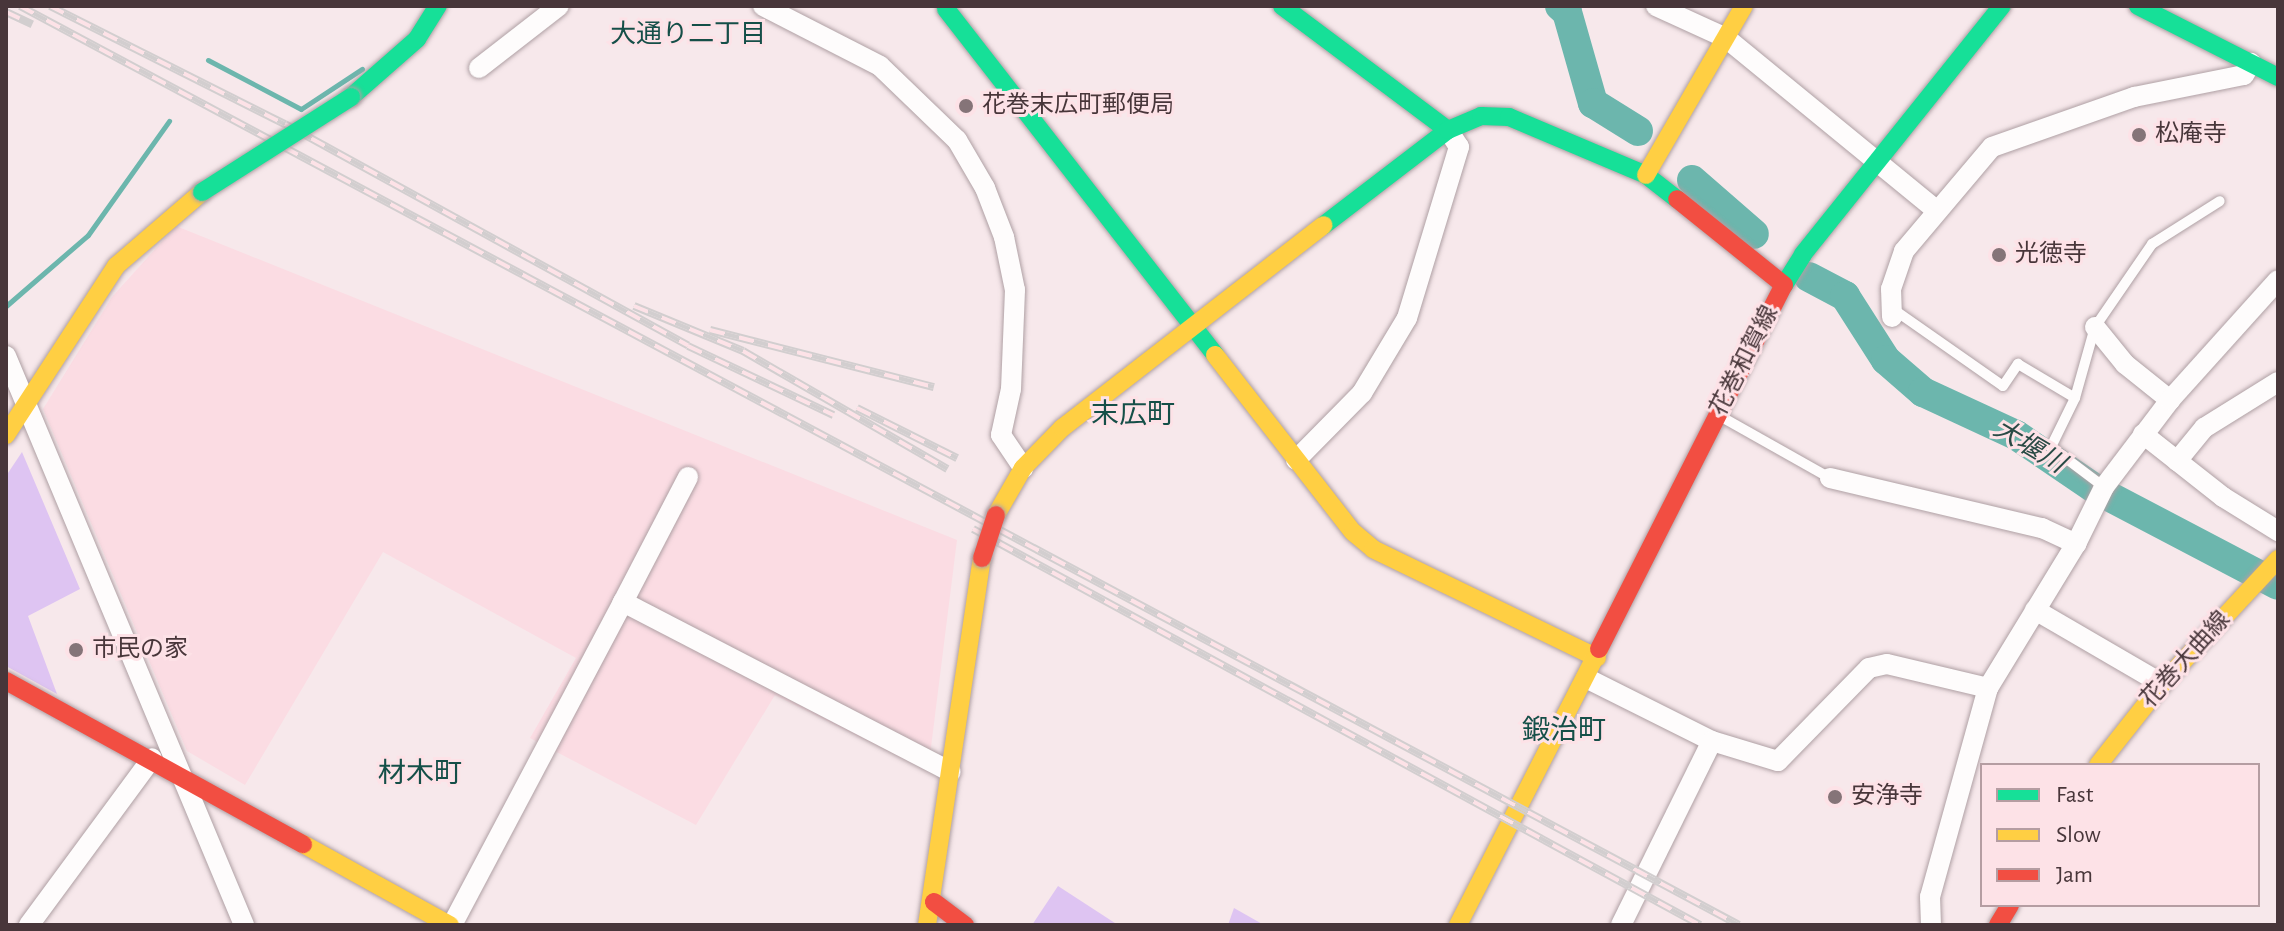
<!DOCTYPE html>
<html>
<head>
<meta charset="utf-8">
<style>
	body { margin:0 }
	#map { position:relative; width:2284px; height:931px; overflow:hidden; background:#f7e8eb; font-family:"Alegreya Sans","Noto Sans JP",sans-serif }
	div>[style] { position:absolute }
	.built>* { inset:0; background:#fbdce3 }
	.green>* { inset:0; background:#dec4f2 }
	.stream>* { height:5px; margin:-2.5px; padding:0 2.5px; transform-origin:2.5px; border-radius:2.5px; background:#6cb6ad }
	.river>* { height:30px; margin:-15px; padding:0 15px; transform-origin:15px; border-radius:15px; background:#6cb6ad }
	.roads { filter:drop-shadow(0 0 2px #afa0a4) drop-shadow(0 0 2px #afa0a4) }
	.lane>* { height:10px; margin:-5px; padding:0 5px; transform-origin:5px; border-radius:5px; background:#fefcfc }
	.street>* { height:20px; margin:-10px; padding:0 10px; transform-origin:10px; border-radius:10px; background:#fefcfc }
	.fast>* { height:18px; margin:-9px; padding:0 9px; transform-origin:9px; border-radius:9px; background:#16e098 }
	.slow>* { height:18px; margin:-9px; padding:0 9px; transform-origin:9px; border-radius:9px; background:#ffcf43 }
	.jam>* { height:18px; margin:-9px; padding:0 9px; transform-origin:9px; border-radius:9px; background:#f24e42 }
	.rail>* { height:8px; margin-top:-4px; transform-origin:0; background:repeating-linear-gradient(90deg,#fde2e7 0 15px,#d2cecf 0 30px); box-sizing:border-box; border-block:2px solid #d2cecf }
	.bridges { filter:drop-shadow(0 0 2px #afa0a4) drop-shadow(0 0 2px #afa0a4) }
	.fast-bridge>* { height:18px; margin:-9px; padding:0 9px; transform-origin:9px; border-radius:9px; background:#16e098 }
	.jam-bridge>* { height:18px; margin:-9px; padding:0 9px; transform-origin:9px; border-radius:9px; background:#f24e42 }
	.dots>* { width:22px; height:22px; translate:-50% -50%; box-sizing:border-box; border:4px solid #fde2e7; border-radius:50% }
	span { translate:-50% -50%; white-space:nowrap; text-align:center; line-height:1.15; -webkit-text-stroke:6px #fde2e7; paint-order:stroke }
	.poi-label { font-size:24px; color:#48363a }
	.left { translate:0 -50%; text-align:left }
	.street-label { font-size:24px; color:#48363a }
	.neighbourhood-label { font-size:26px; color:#154f48 }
	.water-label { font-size:26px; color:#294a45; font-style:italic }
	.quarter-label { font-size:28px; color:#154f48 }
	.frame { position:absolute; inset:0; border:8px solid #48363a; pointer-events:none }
	.legend { position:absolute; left:1980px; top:763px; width:280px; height:144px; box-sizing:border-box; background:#fde2e7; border:2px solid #b59da2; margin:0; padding:10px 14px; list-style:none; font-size:24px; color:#48363a }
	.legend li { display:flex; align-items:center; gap:16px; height:40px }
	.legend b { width:40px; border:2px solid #b59da2 }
</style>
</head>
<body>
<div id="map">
	<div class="built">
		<i style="clip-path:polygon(176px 226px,957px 540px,928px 771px,775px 695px,696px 825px,530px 738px,576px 658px,383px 552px,245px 785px,187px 751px,43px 409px,112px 297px)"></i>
	</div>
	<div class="green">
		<i style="clip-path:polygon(22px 452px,80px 589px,28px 616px,57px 694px,6px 666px,6px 476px)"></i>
		<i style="clip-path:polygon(1058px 886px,1118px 925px,1032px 925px)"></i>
		<i style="clip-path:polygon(1234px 908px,1264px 925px,1228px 925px)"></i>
	</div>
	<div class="stream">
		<i style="left:208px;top:60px;width:105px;rotate:27.8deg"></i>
		<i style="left:301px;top:109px;width:73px;rotate:-33.3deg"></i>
		<i style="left:6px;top:306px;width:108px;rotate:-40.9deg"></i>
		<i style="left:88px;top:235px;width:140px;rotate:-54.6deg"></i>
	</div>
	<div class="river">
		<i style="left:1560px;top:6px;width:9px;rotate:41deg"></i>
		<i style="left:1567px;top:12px;width:95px;rotate:74.1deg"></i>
		<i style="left:1593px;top:103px;width:53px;rotate:31.9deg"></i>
		<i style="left:1692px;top:180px;width:82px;rotate:41.1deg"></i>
		<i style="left:1809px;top:277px;width:41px;rotate:27.8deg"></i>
		<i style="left:1845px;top:296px;width:76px;rotate:57.4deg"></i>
		<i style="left:1886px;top:360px;width:49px;rotate:40.9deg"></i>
		<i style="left:1923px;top:392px;width:102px;rotate:24.8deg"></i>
		<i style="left:2016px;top:435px;width:98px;rotate:34.2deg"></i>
		<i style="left:2097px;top:490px;width:204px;rotate:27.7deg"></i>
	</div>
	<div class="roads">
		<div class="lane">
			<i style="left:1893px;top:309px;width:134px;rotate:35deg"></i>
			<i style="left:2003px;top:386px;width:27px;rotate:-56deg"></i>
			<i style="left:2018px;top:364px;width:66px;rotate:30.8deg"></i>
			<i style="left:1720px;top:416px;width:126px;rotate:29.4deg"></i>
			<i style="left:2104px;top:487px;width:66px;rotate:-143deg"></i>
			<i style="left:2051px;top:447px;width:55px;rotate:-63.9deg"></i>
			<i style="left:2075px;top:398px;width:74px;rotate:-74.3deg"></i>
			<i style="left:2095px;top:327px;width:101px;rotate:-55.5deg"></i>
			<i style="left:2152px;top:244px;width:80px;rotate:-32.3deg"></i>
		</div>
		<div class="street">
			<i style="left:763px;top:6px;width:131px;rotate:27.1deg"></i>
			<i style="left:880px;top:66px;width:107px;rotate:43.9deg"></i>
			<i style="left:957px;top:140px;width:56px;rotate:59.7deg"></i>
			<i style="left:985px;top:188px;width:53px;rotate:68.8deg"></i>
			<i style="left:1004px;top:237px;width:54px;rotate:78.3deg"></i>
			<i style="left:1015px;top:290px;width:99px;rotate:92.3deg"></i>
			<i style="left:1011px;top:389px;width:47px;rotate:102.3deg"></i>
			<i style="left:1001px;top:435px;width:40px;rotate:56deg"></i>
			<i style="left:1656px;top:6px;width:77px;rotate:24.6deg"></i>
			<i style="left:1726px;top:38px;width:273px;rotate:39.3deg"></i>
			<i style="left:479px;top:68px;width:101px;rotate:-37.8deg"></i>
			<i style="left:1892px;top:317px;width:28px;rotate:-92deg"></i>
			<i style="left:1891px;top:289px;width:40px;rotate:-71.1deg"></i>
			<i style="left:1904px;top:251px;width:136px;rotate:-49.8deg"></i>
			<i style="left:1992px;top:147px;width:151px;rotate:-19.4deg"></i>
			<i style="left:2134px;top:97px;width:112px;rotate:-11.3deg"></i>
			<i style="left:2244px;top:75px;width:14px;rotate:-60deg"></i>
			<i style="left:2095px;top:327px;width:48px;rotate:51deg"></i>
			<i style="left:2125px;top:364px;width:58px;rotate:38.7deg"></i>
			<i style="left:6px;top:356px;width:617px;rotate:67.3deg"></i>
			<i style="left:2143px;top:434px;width:102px;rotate:38.2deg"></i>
			<i style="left:2223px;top:497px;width:65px;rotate:31.7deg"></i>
			<i style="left:1296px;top:460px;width:94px;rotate:-45.4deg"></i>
			<i style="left:1362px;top:393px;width:87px;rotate:-59deg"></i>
			<i style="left:1407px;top:318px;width:179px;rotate:-73.1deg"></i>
			<i style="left:1459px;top:147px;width:20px;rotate:-123deg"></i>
			<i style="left:2177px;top:461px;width:43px;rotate:-50.7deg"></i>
			<i style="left:2204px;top:428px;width:87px;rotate:-31.9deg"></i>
			<i style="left:1830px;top:478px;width:218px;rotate:13.3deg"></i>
			<i style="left:2042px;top:528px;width:38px;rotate:25deg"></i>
			<i style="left:623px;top:602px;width:141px;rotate:-62.5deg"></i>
			<i style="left:2035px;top:610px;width:147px;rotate:30.2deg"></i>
			<i style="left:1586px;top:678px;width:141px;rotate:26.6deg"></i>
			<i style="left:1712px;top:741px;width:69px;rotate:16.9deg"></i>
			<i style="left:1778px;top:761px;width:130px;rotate:-45.6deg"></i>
			<i style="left:1869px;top:668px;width:18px;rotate:-13deg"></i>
			<i style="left:1887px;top:664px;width:104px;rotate:13.4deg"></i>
			<i style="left:29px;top:925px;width:207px;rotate:-53.6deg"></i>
			<i style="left:452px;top:925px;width:365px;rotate:-62.1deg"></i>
			<i style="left:623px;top:602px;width:369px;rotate:27.4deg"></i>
			<i style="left:1621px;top:925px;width:205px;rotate:-63.7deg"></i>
			<i style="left:1931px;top:925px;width:28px;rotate:-92deg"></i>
			<i style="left:1930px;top:897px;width:217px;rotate:-74.5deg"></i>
			<i style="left:1988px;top:688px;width:169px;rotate:-58.6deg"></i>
			<i style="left:2076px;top:544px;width:64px;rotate:-63.8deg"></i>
			<i style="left:2104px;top:487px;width:109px;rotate:-52.8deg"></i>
			<i style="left:2170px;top:400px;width:161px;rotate:-48deg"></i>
		</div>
		<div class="fast">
			<i style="left:1282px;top:6px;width:207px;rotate:36.8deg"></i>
			<i style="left:2138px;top:6px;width:157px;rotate:26.9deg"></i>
			<i style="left:946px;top:9px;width:438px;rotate:52.1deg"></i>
			<i style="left:351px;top:97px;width:88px;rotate:-41.3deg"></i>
			<i style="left:417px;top:39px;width:39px;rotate:-58deg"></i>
			<i style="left:1324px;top:225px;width:156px;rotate:-37.5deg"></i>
			<i style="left:1448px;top:130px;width:36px;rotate:-23deg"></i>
			<i style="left:1481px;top:116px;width:28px;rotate:2deg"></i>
			<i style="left:1509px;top:117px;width:149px;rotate:22.9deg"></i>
			<i style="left:1646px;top:175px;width:39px;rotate:38deg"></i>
			<i style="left:1784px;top:285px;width:36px;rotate:-58deg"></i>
			<i style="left:1803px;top:254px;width:318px;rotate:-51.3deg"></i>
		</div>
		<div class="slow">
			<i style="left:1646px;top:175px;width:195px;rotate:-59.9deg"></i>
			<i style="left:1215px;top:355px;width:224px;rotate:52.1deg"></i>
			<i style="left:1353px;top:532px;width:26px;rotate:40deg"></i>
			<i style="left:1373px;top:549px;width:249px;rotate:25.9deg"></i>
			<i style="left:6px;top:435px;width:202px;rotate:-56.9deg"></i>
			<i style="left:116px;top:266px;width:113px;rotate:-40.7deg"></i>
			<i style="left:996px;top:515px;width:54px;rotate:-60.1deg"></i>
			<i style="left:1023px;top:468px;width:56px;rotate:-45.7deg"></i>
			<i style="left:1062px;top:428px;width:331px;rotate:-37.8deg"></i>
			<i style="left:2098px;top:765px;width:103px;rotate:-51.7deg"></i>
			<i style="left:2162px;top:684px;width:171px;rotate:-47.1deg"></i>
			<i style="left:303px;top:844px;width:168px;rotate:28.9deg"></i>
			<i style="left:927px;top:925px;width:371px;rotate:-81.5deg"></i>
			<i style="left:1458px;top:925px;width:310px;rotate:-62.9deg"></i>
		</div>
		<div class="jam">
			<i style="left:1599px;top:649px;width:408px;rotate:-63.1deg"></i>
			<i style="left:1784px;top:285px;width:137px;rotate:-141.2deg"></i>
			<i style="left:6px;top:681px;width:339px;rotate:28.8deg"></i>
			<i style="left:934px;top:902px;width:39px;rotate:37deg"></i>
			<i style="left:1998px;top:925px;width:23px;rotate:-59deg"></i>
		</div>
	</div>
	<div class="rail">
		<i style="left:20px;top:6px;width:1949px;rotate:28.13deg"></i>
		<i style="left:50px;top:6px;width:263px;rotate:26.7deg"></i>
		<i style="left:285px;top:124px;width:460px;rotate:28.8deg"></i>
		<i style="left:688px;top:346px;width:161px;rotate:25.4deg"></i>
		<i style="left:6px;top:12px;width:29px;rotate:25deg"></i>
		<i style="left:634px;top:306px;width:118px;rotate:22.4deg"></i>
		<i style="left:743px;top:351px;width:236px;rotate:30deg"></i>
		<i style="left:710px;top:330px;width:231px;rotate:14.3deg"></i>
		<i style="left:857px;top:408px;width:112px;rotate:26.6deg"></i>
		<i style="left:973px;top:529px;width:828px;rotate:28.58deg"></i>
	</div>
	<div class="bridges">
		<div class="fast-bridge">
			<i style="left:202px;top:192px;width:177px;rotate:-32.5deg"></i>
		</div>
		<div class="jam-bridge">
			<i style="left:982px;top:558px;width:45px;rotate:-72deg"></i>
		</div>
	</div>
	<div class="dots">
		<i style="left:966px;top:106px;background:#857478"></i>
		<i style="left:2139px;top:135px;background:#857478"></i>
		<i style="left:1999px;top:255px;background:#857478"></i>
		<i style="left:76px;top:650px;background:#857478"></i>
		<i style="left:1835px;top:797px;background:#857478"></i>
	</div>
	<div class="poi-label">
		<span class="left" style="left:982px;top:106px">花巻末広町郵便局</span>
		<span class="left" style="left:2155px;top:135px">松庵寺</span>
		<span class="left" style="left:2015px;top:255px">光徳寺</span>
		<span class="left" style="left:92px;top:650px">市民の家</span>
		<span class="left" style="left:1851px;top:797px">安浄寺</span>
	</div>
	<div class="street-label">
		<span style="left:1745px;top:361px;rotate:-63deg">花巻和賀線</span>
		<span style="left:2186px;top:660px;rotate:-48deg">花巻大曲線</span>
	</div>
	<div class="neighbourhood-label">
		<span style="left:688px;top:35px">大通り二丁目</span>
	</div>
	<div class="water-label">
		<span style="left:2029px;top:447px;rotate:31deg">大堰川</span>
	</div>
	<div class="quarter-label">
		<span style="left:1133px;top:415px">末広町</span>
		<span style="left:1564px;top:731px">鍛治町</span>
		<span style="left:420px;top:774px">材木町</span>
	</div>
	<div class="frame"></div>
	<ul class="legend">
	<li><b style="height:10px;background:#16e098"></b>Fast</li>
	<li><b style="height:10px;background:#ffcf43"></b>Slow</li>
	<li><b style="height:10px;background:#f24e42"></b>Jam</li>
	</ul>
</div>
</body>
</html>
